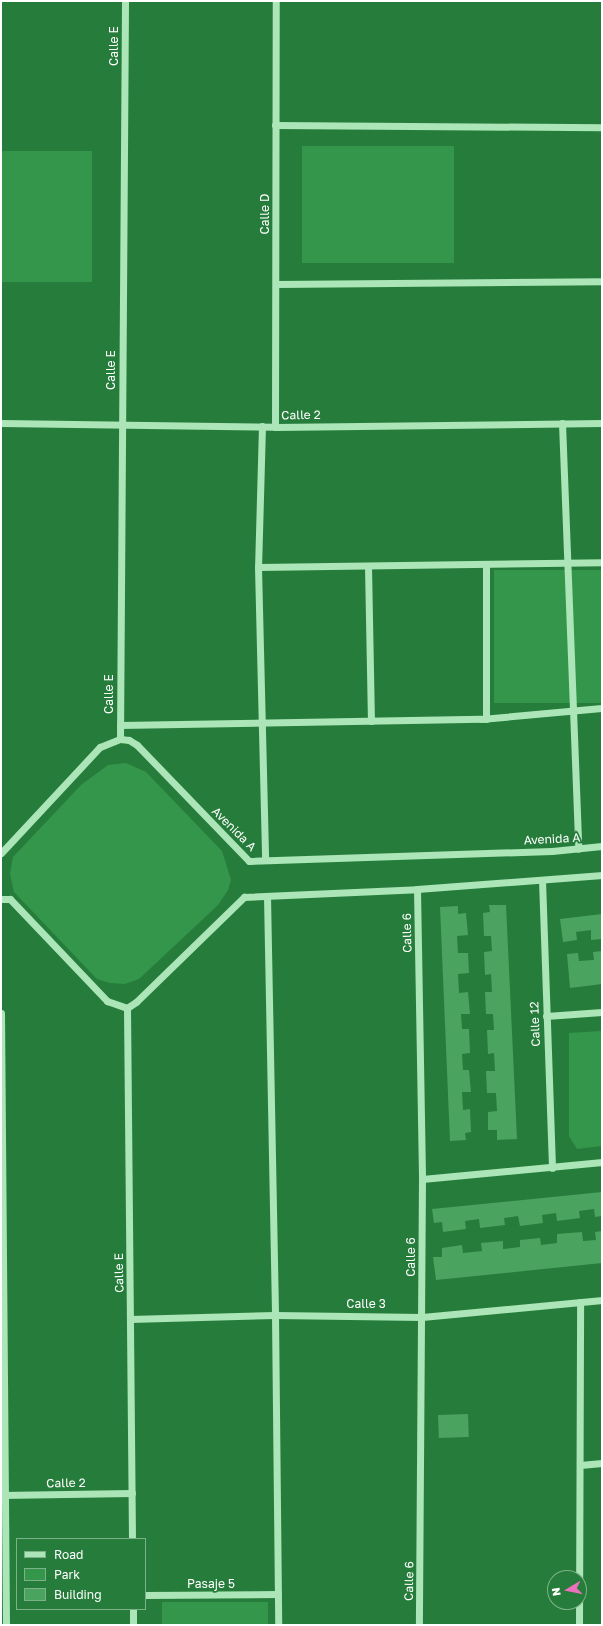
<!DOCTYPE html>
<html>
<head>
<meta charset="utf-8">
<style>
	body { margin:0 }
	#map { position:relative; width:603px; height:1626px; overflow:hidden; background:#267d3b; font-family:"Golos Text",sans-serif }
	div>[style] { position:absolute }
	.green>* { inset:0; background:#34964b; transform-origin:0 0 }
	.building>* { inset:0; background:#4ba360; transform-origin:0 0 }
	.minor>* { height:7px; margin:-3.5px; padding:0 3.5px; transform-origin:3.5px; border-radius:3.5px; background:#abe5b8 }
	span { translate:-50% -50%; white-space:nowrap; text-align:center; line-height:1.15; -webkit-text-stroke:3.5px #267d3b; paint-order:stroke }
	.street-label { font-size:12px; color:#fff }
	.frame { position:absolute; inset:0; border:2px solid #fff; pointer-events:none }
	.legend { position:absolute; left:16px; top:1538px; width:130px; height:72px; box-sizing:border-box; background:#267d3b; border:1px solid #7db189; margin:0; padding:5px 7px; list-style:none; font-size:12px; color:#fff }
	.legend li { display:flex; align-items:center; gap:8px; height:20px }
	.legend b { width:20px; border:1px solid #7db189 }
	.north { position:absolute; left:547px; top:1570px; width:40px; height:40px; box-sizing:border-box; background:#267d3b; border:1px solid #7db189; border-radius:50%; rotate:260deg; font-size:11px; font-weight:700; line-height:16px; text-align:center; color:#fff }
	.north::after { content:''; display:block; margin:auto; width:14px; height:18px; background:#ed70bc; clip-path:polygon(50% 0,100% 100%,50% 72%,0 100%) }
</style>
</head>
<body>
<div id="map">
	<div class="green">
		<i style="left:302px;top:146px;width:152px;height:117px"></i>
		<i style="left:1px;top:151px;width:91px;height:131px"></i>
		<i style="left:602px;top:570px;width:133px;height:108px;rotate:90deg"></i>
		<i style="clip-path:polygon(126px 763px,146px 772px,222px 851px,231px 880px,228px 890px,218px 905px,139px 979px,125px 984px,110px 983px,97px 979px,14px 892px,10px 874px,13px 857px,81px 785px,108px 765px)"></i>
		<i style="clip-path:polygon(602px 1031px,602px 1146px,577px 1149px,569px 1136px,569px 1033px)"></i>
		<i style="left:268px;top:1602px;width:23px;height:106px;rotate:90deg"></i>
	</div>
	<div class="building">
		<i style="clip-path:polygon(489px 905px,506px 905px,517px 1139px,497px 1140px,497px 1130px,488px 1130px,488px 1112px,497px 1111px,496px 1093px,487px 1093px,486px 1071px,495px 1071px,494px 1053px,488px 1054px,487px 1030px,494px 1030px,493px 1014px,486px 1014px,485px 992px,492px 992px,491px 974px,485px 975px,484px 952px,492px 951px,491px 936px,484px 936px,483px 913px,490px 912px)"></i>
		<i style="clip-path:polygon(458px 906px,458px 914px,466px 913px,468px 935px,457px 936px,458px 953px,468px 953px,469px 973px,458px 974px,459px 993px,468px 992px,470px 1014px,461px 1014px,462px 1029px,469px 1029px,470px 1053px,462px 1054px,463px 1070px,469px 1070px,471px 1092px,462px 1092px,463px 1110px,470px 1109px,471px 1132px,465px 1133px,466px 1140px,450px 1141px,440px 907px)"></i>
		<i style="clip-path:polygon(602px 914px,602px 939px,591px 940px,591px 930px,576px 932px,577px 940px,563px 942px,560px 919px)"></i>
		<i style="clip-path:polygon(602px 951px,602px 984px,570px 988px,567px 954px,578px 953px,579px 961px,594px 960px,593px 952px)"></i>
		<i style="clip-path:polygon(602px 1192px,602px 1216px,595px 1217px,594px 1209px,579px 1211px,580px 1218px,557px 1221px,556px 1213px,542px 1215px,543px 1223px,520px 1226px,518px 1216px,504px 1218px,505px 1225px,480px 1228px,479px 1219px,465px 1221px,466px 1229px,443px 1232px,442px 1222px,434px 1223px,432px 1209px)"></i>
		<i style="clip-path:polygon(602px 1231px,602px 1263px,436px 1280px,433px 1257px,442px 1257px,442px 1248px,462px 1245px,463px 1253px,482px 1251px,481px 1243px,503px 1241px,503px 1249px,520px 1247px,520px 1240px,540px 1238px,541px 1245px,557px 1243px,557px 1234px,582px 1232px,583px 1241px,596px 1240px,595px 1232px)"></i>
		<i style="left:468px;top:1414px;width:23px;height:30px;rotate:88deg"></i>
	</div>
	<div class="minor">
		<i style="left:275px;top:125px;width:327px;rotate:0.4deg"></i>
		<i style="left:276px;top:284px;width:326px;rotate:-0.5deg"></i>
		<i style="left:1px;top:423px;width:274px;rotate:0.8deg"></i>
		<i style="left:275px;top:427px;width:327px;rotate:-0.7deg"></i>
		<i style="left:562px;top:423px;width:426px;rotate:87.8deg"></i>
		<i style="left:262px;top:426px;width:141px;rotate:91.6deg"></i>
		<i style="left:258px;top:567px;width:293px;rotate:88.6deg"></i>
		<i style="left:275px;top:427px;width:426px;rotate:-89.9deg"></i>
		<i style="left:486px;top:564px;width:155px;rotate:90deg"></i>
		<i style="left:368px;top:566px;width:155px;rotate:88.9deg"></i>
		<i style="left:258px;top:567px;width:344px;rotate:-0.8deg"></i>
		<i style="left:120px;top:725px;width:361px;rotate:-1deg"></i>
		<i style="left:481px;top:719px;width:121px;rotate:-5.2deg"></i>
		<i style="left:120px;top:739px;width:738px;rotate:-89.61deg"></i>
		<i style="left:1px;top:853px;width:145px;rotate:-47deg"></i>
		<i style="left:100px;top:747px;width:22px;rotate:-22deg"></i>
		<i style="left:120px;top:739px;width:9px;rotate:6deg"></i>
		<i style="left:129px;top:740px;width:9px;rotate:32deg"></i>
		<i style="left:137px;top:745px;width:161px;rotate:46deg"></i>
		<i style="left:249px;top:861px;width:303px;rotate:-1.9deg"></i>
		<i style="left:552px;top:851px;width:50px;rotate:-5.7deg"></i>
		<i style="left:542px;top:880px;width:288px;rotate:88deg"></i>
		<i style="left:417px;top:889px;width:290px;rotate:89deg"></i>
		<i style="left:422px;top:1179px;width:446px;rotate:90.4deg"></i>
		<i style="left:267px;top:896px;width:419px;rotate:88.9deg"></i>
		<i style="left:275px;top:1315px;width:310px;rotate:89.4deg"></i>
		<i style="left:1px;top:899px;width:9px"></i>
		<i style="left:10px;top:899px;width:141px;rotate:46.4deg"></i>
		<i style="left:107px;top:1001px;width:21px;rotate:19deg"></i>
		<i style="left:127px;top:1008px;width:11px;rotate:-34deg"></i>
		<i style="left:136px;top:1002px;width:151px;rotate:-44.2deg"></i>
		<i style="left:244px;top:897px;width:173px;rotate:-2.6deg"></i>
		<i style="left:417px;top:889px;width:186px;rotate:-4.3deg"></i>
		<i style="left:127px;top:1008px;width:531px;rotate:89.46deg"></i>
		<i style="left:1px;top:1013px;width:612px;rotate:89.53deg"></i>
		<i style="left:546px;top:1016px;width:56px;rotate:-4.1deg"></i>
		<i style="left:422px;top:1179px;width:181px;rotate:-5.4deg"></i>
		<i style="left:130px;top:1319px;width:145px;rotate:-1.6deg"></i>
		<i style="left:275px;top:1315px;width:147px;rotate:0.8deg"></i>
		<i style="left:422px;top:1317px;width:181px;rotate:-5.4deg"></i>
		<i style="left:580px;top:1465px;width:22px;rotate:-5deg"></i>
		<i style="left:1px;top:1495px;width:131px;rotate:-0.9deg"></i>
		<i style="left:145px;top:1595px;width:133px;rotate:-0.4deg"></i>
		<i style="left:133px;top:1609px;width:16px;rotate:90deg"></i>
		<i style="left:579px;top:1625px;width:323px;rotate:-89.8deg"></i>
	</div>
	<div class="street-label">
		<span style="left:114px;top:46px;rotate:-90deg">Calle E</span>
		<span style="left:265px;top:214px;rotate:-90deg">Calle D</span>
		<span style="left:111px;top:370px;rotate:-90deg">Calle E</span>
		<span style="left:301px;top:415px;rotate:-1deg">Calle 2</span>
		<span style="left:109px;top:694px;rotate:-90deg">Calle E</span>
		<span style="left:234px;top:829px;rotate:45deg">Avenida A</span>
		<span style="left:552px;top:839px;rotate:-3deg">Avenida A</span>
		<span style="left:407px;top:933px;rotate:-91deg">Calle 6</span>
		<span style="left:535px;top:1024px;rotate:-92deg">Calle 12</span>
		<span style="left:411px;top:1257px;rotate:-90deg">Calle 6</span>
		<span style="left:119px;top:1273px;rotate:-91deg">Calle E</span>
		<span style="left:366px;top:1304px">Calle 3</span>
		<span style="left:66px;top:1483px;rotate:-1deg">Calle 2</span>
		<span style="left:409px;top:1581px;rotate:-89deg">Calle 6</span>
		<span style="left:211px;top:1584px">Pasaje 5</span>
	</div>
	<div class="frame"></div>
	<ul class="legend">
	<li><b style="height:5px;background:#abe5b8"></b>Road</li>
	<li><b style="height:11px;background:#34964b"></b>Park</li>
	<li><b style="height:11px;background:#4ba360"></b>Building</li>
	</ul>
	<div class="north">N</div>
</div>
</body>
</html>
